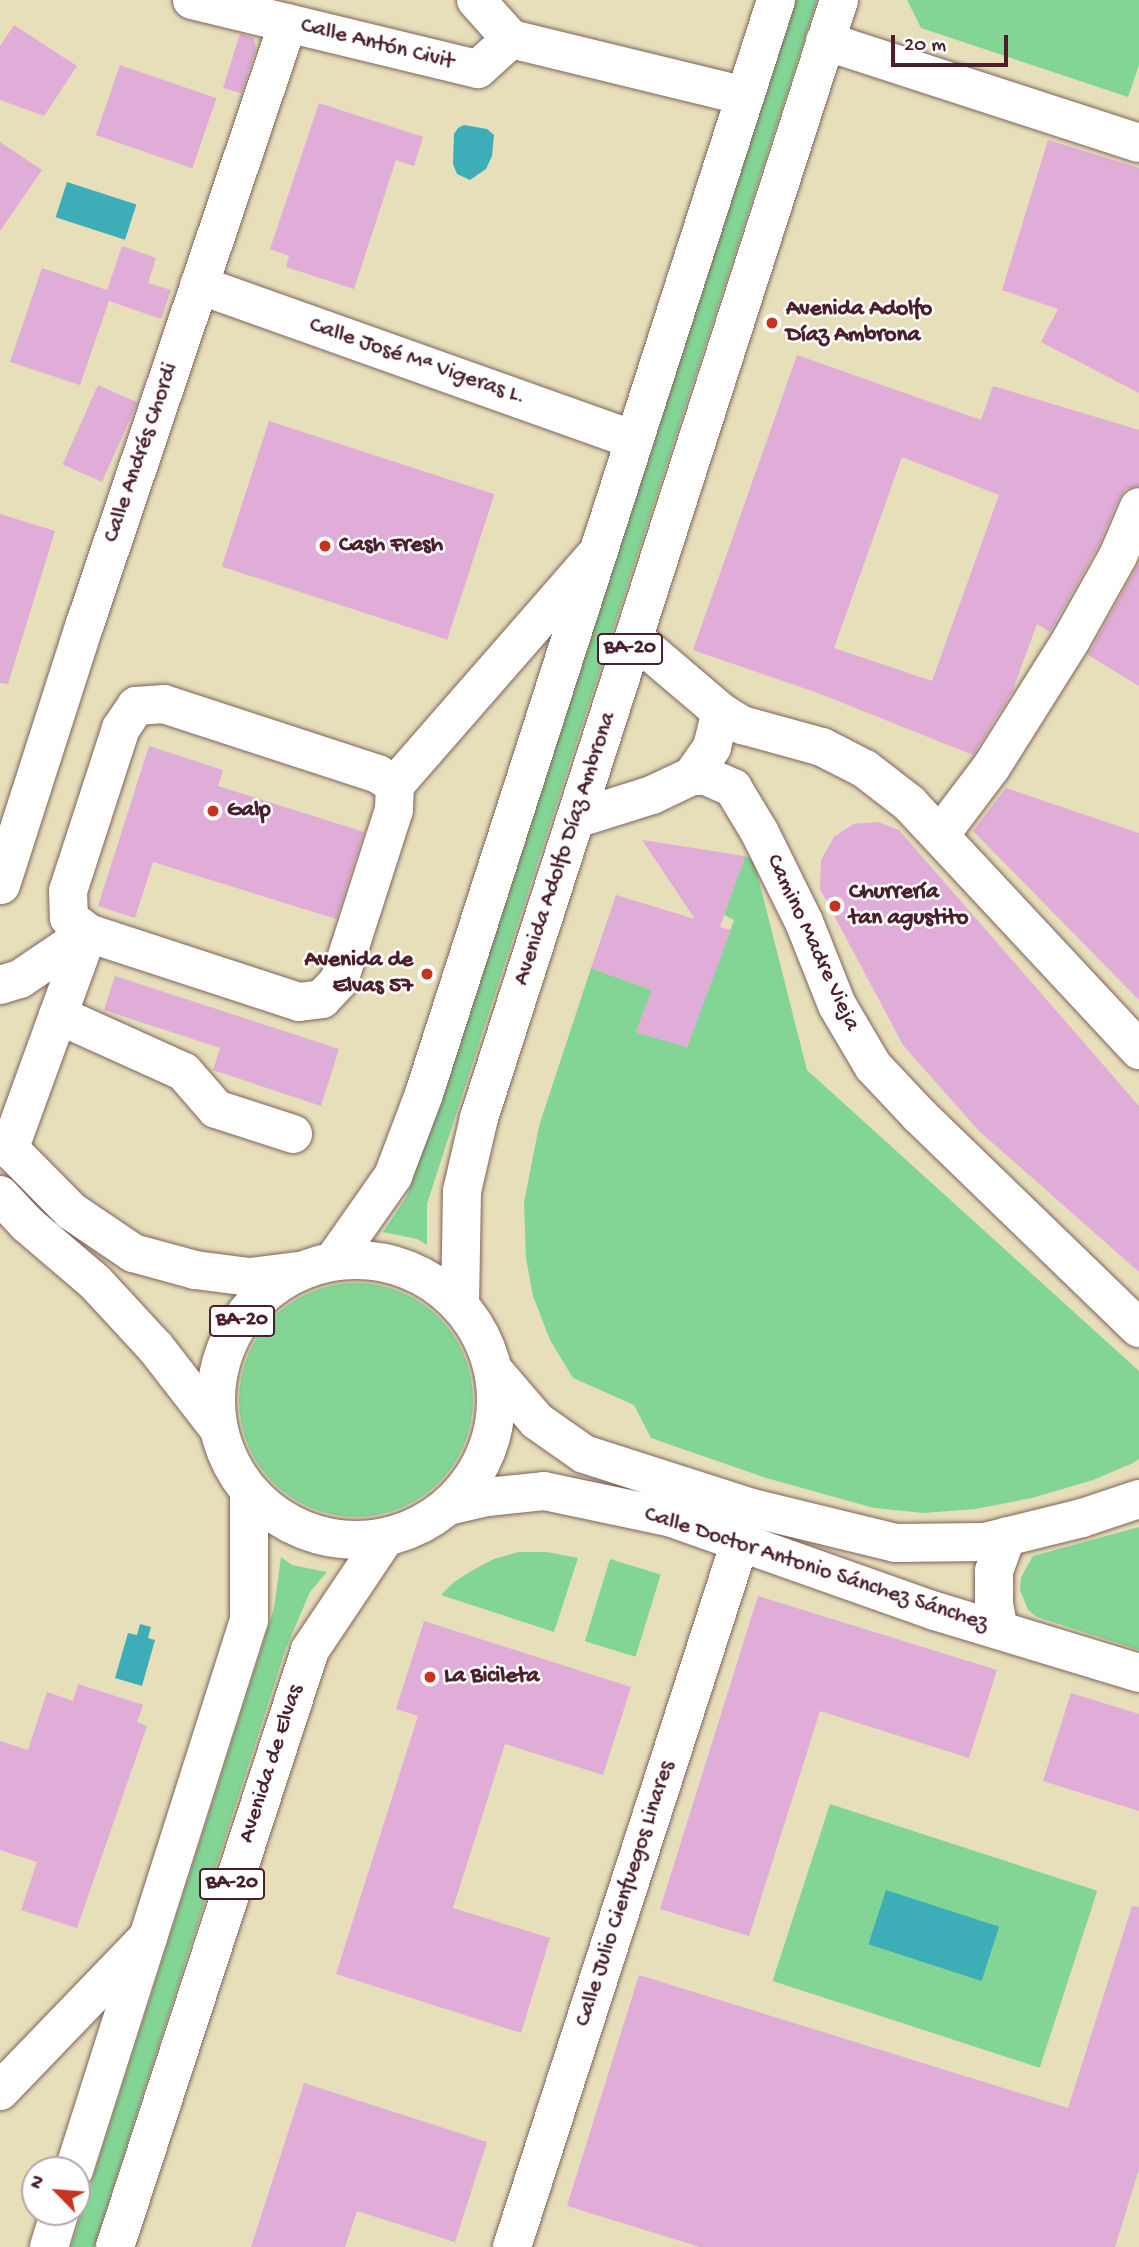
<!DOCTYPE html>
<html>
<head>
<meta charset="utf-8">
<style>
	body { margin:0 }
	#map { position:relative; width:1139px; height:2247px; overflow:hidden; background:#e6dfba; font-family:"Gochi Hand",sans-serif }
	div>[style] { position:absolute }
	.green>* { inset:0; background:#83d596; transform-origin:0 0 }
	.round { border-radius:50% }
	.water>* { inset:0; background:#3daeb7; transform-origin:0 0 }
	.building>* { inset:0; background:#e0acd8; transform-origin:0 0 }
	.roads { filter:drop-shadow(0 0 2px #81625d) drop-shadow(0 0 2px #81625d) }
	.minor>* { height:38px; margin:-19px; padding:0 19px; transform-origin:19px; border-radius:19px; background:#fff }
	.major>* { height:38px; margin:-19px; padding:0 19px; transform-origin:19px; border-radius:19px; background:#fff }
	.highway>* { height:38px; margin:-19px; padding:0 19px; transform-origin:19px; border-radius:19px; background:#fff }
	.highway>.ring { margin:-19px; padding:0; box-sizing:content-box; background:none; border:38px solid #fff; border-radius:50% }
	.dots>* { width:19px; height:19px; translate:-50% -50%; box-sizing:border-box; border:4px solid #fff; border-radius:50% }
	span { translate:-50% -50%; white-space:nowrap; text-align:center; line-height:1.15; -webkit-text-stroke:5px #fff; paint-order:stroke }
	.shield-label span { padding:2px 5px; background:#fff; border:2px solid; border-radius:5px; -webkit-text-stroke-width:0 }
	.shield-label { font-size:21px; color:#4a1f2b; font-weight:700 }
	.street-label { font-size:23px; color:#4a1f2b }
	.poi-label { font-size:23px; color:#4a1f2b; font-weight:700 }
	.left { translate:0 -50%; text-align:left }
	.right { translate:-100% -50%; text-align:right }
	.north { position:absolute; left:21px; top:2156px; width:70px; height:70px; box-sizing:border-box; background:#fff; border:2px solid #b7a5aa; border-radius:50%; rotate:295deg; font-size:19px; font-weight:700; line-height:28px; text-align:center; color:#4a1f2b }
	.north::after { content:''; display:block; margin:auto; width:24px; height:32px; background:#c8321e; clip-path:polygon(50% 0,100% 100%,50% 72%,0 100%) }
	.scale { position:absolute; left:891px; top:35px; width:117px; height:32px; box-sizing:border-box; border:4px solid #4a1f2b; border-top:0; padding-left:9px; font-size:21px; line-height:24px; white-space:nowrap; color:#4a1f2b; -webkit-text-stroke:5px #fff; paint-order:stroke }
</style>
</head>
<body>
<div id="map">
	<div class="green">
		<i style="clip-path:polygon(791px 0,817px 0,427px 1204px,427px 1245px,417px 1239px,383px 1232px,407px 1196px,434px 1118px)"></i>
		<i style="clip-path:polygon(907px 0,1139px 0,1139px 65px,1128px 97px,921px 28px)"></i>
		<i style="clip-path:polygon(745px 856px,754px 861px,807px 1070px,1139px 1371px,1139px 1459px,1133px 1463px,1093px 1480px,1032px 1498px,975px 1509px,924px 1513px,874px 1508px,766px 1478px,651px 1438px,634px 1405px,573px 1378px,550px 1340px,533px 1296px,526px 1258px,524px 1202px,539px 1126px,591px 968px,652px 990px,636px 1032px,687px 1047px,734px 920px,724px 915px)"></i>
		<i class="round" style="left:239px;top:1283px;width:234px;height:234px"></i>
		<i style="clip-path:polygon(1139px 1527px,1139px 1650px,1037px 1617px,1028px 1610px,1020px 1590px,1021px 1577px,1033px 1556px)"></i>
		<i style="clip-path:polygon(519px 1552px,547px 1552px,578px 1558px,554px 1632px,441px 1595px,454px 1582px,473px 1570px,494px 1559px)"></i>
		<i style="clip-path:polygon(281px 1557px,292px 1565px,327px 1572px,310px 1592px,286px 1648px,94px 2247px,71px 2247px,264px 1641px,274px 1608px)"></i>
		<i style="left:610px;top:1559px;width:53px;height:86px;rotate:17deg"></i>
		<i style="left:830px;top:1804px;width:281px;height:186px;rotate:18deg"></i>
	</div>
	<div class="water">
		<i style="clip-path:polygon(464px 125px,487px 129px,494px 135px,492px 156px,486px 169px,470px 180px,457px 174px,453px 164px,454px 134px,458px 128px)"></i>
		<i style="left:67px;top:182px;width:73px;height:37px;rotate:18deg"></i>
		<i style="clip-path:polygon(140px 1624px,151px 1627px,148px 1638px,155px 1640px,142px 1686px,115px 1678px,128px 1633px,137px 1635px)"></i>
		<i style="left:886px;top:1890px;width:119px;height:57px;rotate:18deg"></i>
	</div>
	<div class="building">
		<i style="clip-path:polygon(14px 25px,77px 66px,44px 116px,0 100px,0 46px)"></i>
		<i style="clip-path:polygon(240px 34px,254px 38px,256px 49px,241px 93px,223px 88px)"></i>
		<i style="left:120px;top:65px;width:102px;height:74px;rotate:19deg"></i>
		<i style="clip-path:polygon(319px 103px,423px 137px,414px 166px,396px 160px,354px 289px,286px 267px,289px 256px,270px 249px)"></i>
		<i style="clip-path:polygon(1048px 140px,1139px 168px,1139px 393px,1041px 342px,1058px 309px,1002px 290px)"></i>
		<i style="clip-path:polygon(0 142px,42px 170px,0 231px)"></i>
		<i style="clip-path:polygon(122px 246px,156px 258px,148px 283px,171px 290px,161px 319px,109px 301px,80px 385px,10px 362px,42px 268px,107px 290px)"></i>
		<i style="clip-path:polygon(evenodd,797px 355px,981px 420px,993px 386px,1139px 430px,1139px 486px,1126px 489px,1119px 498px,1098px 546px,1050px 632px,1037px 624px,1012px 692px,973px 755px,818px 693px,693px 650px,797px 355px,902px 457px,999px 495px,932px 681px,834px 648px,902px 457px)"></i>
		<i style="left:98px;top:385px;width:43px;height:87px;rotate:24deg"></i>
		<i style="left:269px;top:421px;width:237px;height:153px;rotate:18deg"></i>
		<i style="clip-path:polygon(0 514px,55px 531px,8px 684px,0 683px)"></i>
		<i style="clip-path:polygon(1139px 563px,1139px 686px,1088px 655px)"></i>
		<i style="clip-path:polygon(149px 746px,223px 770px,218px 786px,364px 832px,336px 919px,153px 862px,135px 918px,98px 906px)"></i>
		<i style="clip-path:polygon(1006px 788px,1139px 833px,1139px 1000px,973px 831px)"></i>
		<i style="clip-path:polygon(878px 822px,899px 830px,1139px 1106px,1139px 1272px,978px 1130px,903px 1045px,820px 889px,821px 860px,834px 837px,853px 824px)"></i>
		<i style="clip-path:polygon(642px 840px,745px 856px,720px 927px,731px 930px,687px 1047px,636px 1032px,652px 990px,591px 968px,616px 895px,695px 919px)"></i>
		<i style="clip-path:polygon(115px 976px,339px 1049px,321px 1106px,213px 1070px,220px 1048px,104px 1010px)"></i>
		<i style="clip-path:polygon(758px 1596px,997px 1670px,969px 1758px,820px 1711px,749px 1936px,660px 1909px)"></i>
		<i style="clip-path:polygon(424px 1621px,631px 1687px,603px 1775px,505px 1744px,453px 1908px,550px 1938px,521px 2033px,336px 1974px,418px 1716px,396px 1709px)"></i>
		<i style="clip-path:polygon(78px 1684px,143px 1705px,137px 1722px,147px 1726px,77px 1928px,21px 1910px,37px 1862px,0 1850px,0 1741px,28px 1750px,47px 1692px,73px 1701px)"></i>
		<i style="clip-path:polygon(1071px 1693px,1139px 1714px,1139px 1811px,1043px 1781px)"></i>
		<i style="clip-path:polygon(1132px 1906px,1139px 1907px,1139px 2169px,1115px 2247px,700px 2247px,567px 2206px,639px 1975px,1068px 2108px)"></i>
		<i style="clip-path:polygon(304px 2083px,487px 2142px,455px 2242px,357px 2211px,345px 2247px,251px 2247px)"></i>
	</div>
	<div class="roads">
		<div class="minor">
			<i style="left:192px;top:0;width:294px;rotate:13.6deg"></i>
			<i style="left:478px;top:69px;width:45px;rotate:-42.3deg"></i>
			<i style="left:476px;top:0;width:52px;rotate:48.1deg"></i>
			<i style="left:511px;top:39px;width:241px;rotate:13.7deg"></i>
			<i style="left:825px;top:41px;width:330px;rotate:18deg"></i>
			<i style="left:199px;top:285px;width:462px;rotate:19.6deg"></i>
			<i style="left:634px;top:638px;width:114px;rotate:40.4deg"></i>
			<i style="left:721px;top:712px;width:25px;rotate:32deg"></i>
			<i style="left:742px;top:725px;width:83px;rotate:15.4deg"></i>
			<i style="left:822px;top:747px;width:48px;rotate:27.1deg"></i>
			<i style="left:865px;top:769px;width:56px;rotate:37.7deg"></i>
			<i style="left:909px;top:803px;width:338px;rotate:47deg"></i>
			<i style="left:692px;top:776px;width:35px;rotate:-55deg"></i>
			<i style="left:712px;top:747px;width:36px;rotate:-76deg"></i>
			<i style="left:395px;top:785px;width:20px;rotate:-147deg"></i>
			<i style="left:378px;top:774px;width:225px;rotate:-161.9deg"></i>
			<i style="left:164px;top:704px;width:28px;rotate:176deg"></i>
			<i style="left:136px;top:706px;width:27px;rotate:124deg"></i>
			<i style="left:121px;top:728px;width:171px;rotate:108deg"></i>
			<i style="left:68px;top:891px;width:27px;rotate:88deg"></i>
			<i style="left:69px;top:918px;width:24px;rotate:38deg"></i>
			<i style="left:88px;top:933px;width:222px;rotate:18.1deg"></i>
			<i style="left:299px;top:1002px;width:23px;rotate:-7deg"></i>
			<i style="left:322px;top:999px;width:25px;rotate:-47deg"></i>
			<i style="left:339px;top:981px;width:180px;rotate:-72.2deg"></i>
			<i style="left:394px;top:810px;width:25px;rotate:-88deg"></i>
			<i style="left:395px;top:785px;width:310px;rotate:-48.9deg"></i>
			<i style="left:576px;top:819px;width:80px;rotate:-17.5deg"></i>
			<i style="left:652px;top:795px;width:44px;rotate:-25.4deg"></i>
			<i style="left:692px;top:776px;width:14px"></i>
			<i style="left:706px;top:776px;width:30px;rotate:24deg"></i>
			<i style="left:733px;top:788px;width:52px;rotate:59deg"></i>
			<i style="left:760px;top:833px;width:99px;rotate:63.7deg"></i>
			<i style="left:804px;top:922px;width:89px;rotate:68.3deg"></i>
			<i style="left:837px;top:1005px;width:71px;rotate:59.5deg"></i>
			<i style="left:873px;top:1066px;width:67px;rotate:46.8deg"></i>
			<i style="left:919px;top:1115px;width:306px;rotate:44.1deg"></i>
			<i style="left:940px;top:835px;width:86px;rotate:-53deg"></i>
			<i style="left:992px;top:766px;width:149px;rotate:-57.9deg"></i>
			<i style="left:1071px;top:640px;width:96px;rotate:-60.8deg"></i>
			<i style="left:1118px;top:556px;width:53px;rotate:-66.8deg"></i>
			<i style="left:1px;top:885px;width:274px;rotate:-72.2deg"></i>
			<i style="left:85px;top:624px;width:634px;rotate:-71.34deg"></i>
			<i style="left:0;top:985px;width:21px;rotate:-17deg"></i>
			<i style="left:20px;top:979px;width:82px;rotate:-34.1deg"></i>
			<i style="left:58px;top:1015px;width:138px;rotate:24.3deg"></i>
			<i style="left:184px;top:1072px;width:49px;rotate:49.1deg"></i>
			<i style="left:216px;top:1109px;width:81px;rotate:18deg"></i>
			<i style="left:9px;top:1150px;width:231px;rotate:-70deg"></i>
			<i style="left:494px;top:1371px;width:66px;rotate:49.3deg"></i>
			<i style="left:537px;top:1421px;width:57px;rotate:35.1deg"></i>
			<i style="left:584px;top:1454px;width:176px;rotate:17.8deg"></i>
			<i style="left:752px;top:1508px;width:148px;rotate:13.7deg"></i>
			<i style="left:896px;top:1543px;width:89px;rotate:-0.6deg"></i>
			<i style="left:985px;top:1542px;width:100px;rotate:-13.9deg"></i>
			<i style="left:1082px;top:1518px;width:60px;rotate:-18.4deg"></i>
			<i style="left:448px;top:1506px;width:40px;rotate:-13deg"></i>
			<i style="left:487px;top:1497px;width:57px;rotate:-6deg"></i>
			<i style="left:544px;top:1491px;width:131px;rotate:11.9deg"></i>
			<i style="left:672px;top:1518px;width:279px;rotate:19.5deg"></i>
			<i style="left:935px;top:1611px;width:213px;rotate:16.9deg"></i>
			<i style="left:999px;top:1630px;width:26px;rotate:-101deg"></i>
			<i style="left:994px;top:1604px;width:33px;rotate:-90deg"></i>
			<i style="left:994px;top:1571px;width:37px;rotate:-70deg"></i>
			<i style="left:0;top:2091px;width:214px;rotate:-46.1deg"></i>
			<i style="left:512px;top:2247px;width:741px;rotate:-72.08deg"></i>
		</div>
		<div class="major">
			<i style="left:0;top:1139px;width:101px;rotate:45.4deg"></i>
			<i style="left:71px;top:1211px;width:75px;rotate:34.1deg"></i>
			<i style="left:133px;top:1253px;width:64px;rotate:15.3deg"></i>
			<i style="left:195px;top:1270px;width:55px;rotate:7.3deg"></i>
			<i style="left:250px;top:1277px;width:48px;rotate:-7.1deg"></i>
			<i style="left:0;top:1195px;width:40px;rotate:47deg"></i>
			<i style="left:27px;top:1224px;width:89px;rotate:40.5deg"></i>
			<i style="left:95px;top:1282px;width:90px;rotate:47.3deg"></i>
			<i style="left:156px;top:1348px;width:101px;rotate:52.2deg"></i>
		</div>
		<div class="highway">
			<i style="left:334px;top:1260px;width:103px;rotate:-54.9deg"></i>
			<i style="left:393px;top:1176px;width:88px;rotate:-69.3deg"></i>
			<i style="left:424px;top:1094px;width:1149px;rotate:-72.16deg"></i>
			<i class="ring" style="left:216px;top:1260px;width:242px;height:242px"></i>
			<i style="left:460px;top:1305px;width:114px;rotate:-89deg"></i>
			<i style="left:462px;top:1191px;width:75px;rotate:-76.9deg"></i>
			<i style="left:479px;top:1118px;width:1175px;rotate:-72.15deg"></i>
			<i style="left:74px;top:2170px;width:577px;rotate:-72.35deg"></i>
			<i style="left:249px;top:1620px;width:128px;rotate:-90deg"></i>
			<i style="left:49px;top:2247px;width:37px;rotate:-73deg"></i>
			<i style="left:115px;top:2247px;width:628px;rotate:-71.91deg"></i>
			<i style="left:310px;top:1650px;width:135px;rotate:-56.2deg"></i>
		</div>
	</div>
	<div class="dots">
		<i style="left:772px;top:323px;background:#c8321e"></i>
		<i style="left:325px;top:546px;background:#c8321e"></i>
		<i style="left:213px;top:811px;background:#c8321e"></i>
		<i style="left:835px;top:906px;background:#c8321e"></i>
		<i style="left:427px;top:974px;background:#c8321e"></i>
		<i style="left:430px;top:1677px;background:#c8321e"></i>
	</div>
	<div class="shield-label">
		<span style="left:630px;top:649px">BA-20</span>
		<span style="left:242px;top:1321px">BA-20</span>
		<span style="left:232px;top:1884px">BA-20</span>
	</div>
	<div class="street-label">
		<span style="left:377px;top:45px;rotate:14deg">Calle Antón Civit</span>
		<span style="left:417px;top:362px;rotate:19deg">Calle José Mª Vigeras L.</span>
		<span style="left:142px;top:453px;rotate:-71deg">Calle Andrés Chordi</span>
		<span style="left:566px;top:849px;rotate:-72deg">Avenida Adolfo Díaz Ambrona</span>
		<span style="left:812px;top:943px;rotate:65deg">Camino Madre Vieja</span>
		<span style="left:816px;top:1570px;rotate:18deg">Calle Doctor Antonio Sánchez Sánchez</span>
		<span style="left:272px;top:1764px;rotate:-72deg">Avenida de Elvas</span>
		<span style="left:626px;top:1894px;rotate:-72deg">Calle Julio Cienfuegos Linares</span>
	</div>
	<div class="poi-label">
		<span class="left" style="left:786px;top:323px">Avenida Adolfo<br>Díaz Ambrona</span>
		<span class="left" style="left:339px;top:546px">Cash Fresh</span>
		<span class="left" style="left:227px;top:811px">Galp</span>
		<span class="left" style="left:849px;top:906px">Churrería<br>tan agustito</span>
		<span class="right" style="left:413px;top:974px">Avenida de<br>Elvas 57</span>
		<span class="left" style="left:444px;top:1677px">La Bicileta</span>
	</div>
	<div class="north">N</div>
	<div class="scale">20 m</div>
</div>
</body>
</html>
